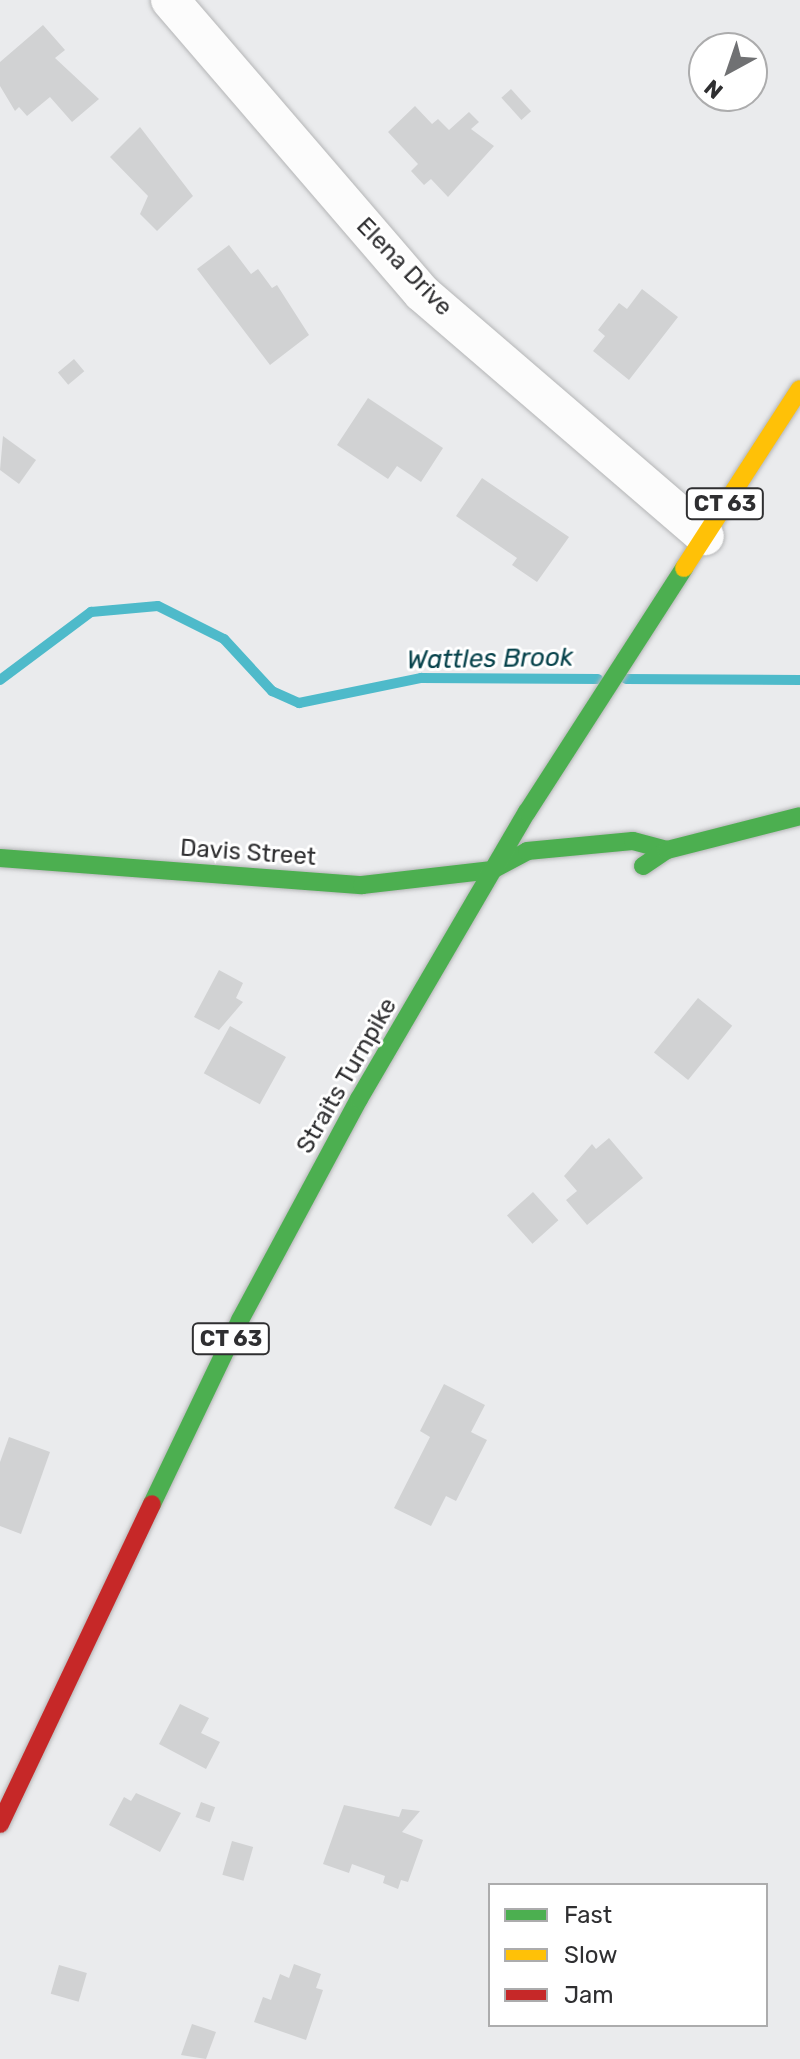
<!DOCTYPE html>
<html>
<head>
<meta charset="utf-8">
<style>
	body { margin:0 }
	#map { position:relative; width:800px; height:2059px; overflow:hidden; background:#eaebed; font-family:Rubik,sans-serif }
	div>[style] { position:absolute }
	.stream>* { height:10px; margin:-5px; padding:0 5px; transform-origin:5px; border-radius:5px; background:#4ebaca }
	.building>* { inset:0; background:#d1d2d3; transform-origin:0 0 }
	.roads { filter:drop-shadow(0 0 2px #b4b5b6) drop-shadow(0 0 2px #b4b5b6) }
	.street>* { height:38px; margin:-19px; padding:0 19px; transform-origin:19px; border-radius:19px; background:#fcfcfc }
	.fast>* { height:18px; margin:-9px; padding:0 9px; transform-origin:9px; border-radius:9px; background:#4caf50 }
	.slow>* { height:18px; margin:-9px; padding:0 9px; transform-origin:9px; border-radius:9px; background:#ffc107 }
	.jam>* { height:18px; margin:-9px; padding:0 9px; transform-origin:9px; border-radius:9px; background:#c62828 }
	span { translate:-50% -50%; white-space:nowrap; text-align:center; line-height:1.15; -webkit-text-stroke:6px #fff; paint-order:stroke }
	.shield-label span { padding:2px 6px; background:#fff; border:2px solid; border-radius:6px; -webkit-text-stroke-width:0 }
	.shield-label { font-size:22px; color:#2f2f31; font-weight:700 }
	.street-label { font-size:24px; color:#2f2f31 }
	.water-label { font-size:26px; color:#06424b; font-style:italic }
	.legend { position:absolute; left:488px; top:1883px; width:280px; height:144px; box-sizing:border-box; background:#fff; border:2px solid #acacad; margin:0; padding:10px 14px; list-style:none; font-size:24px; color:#2f2f31 }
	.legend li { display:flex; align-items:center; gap:16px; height:40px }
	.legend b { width:40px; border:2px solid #acacad }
	.north { position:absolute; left:688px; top:32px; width:80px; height:80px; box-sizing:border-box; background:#fff; border:2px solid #acacad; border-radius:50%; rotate:220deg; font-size:22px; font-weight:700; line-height:32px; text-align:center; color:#2f2f31 }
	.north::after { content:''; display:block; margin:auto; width:28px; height:36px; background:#707173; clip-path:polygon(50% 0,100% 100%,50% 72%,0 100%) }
</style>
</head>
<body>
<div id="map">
	<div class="stream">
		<i style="left:626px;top:679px;width:174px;rotate:0.3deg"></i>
		<i style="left:0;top:680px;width:114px;rotate:-36.8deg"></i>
		<i style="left:91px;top:612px;width:67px;rotate:-5.1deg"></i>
		<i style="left:158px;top:606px;width:74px;rotate:26.6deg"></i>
		<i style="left:224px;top:639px;width:71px;rotate:47.3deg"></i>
		<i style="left:272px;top:691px;width:30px;rotate:24deg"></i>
		<i style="left:299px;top:703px;width:125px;rotate:-11.6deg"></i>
		<i style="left:421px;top:678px;width:177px;rotate:0.3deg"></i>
	</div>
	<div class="building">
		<i style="clip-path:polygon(43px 25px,65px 50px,55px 58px,99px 99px,72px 122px,50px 97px,27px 116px,19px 107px,15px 111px,0 86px,0 62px)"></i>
		<i style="left:511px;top:89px;width:30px;height:13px;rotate:48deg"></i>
		<i style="clip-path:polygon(415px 106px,432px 124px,438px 119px,449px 130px,469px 112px,479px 122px,471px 129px,494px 146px,448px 197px,431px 179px,424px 185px,411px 171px,418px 164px,388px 132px)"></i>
		<i style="clip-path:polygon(140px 127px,193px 196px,157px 231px,140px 214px,148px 196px,110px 157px)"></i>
		<i style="clip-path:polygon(229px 245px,251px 274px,258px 269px,272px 288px,277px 285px,309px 335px,270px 365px,197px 269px)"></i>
		<i style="clip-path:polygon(642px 289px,678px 317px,629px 380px,593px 351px,605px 336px,598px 330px,619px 303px,627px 309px)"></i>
		<i style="left:74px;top:359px;width:16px;height:21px;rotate:50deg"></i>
		<i style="clip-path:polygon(368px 398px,443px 448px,421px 482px,397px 466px,388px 479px,337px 445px)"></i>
		<i style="clip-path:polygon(3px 436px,36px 460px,19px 484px,0 470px)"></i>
		<i style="clip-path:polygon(482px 478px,569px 537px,537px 582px,512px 565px,517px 558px,456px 516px)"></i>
		<i style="clip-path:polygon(219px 970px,243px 983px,236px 998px,243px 1002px,219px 1030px,194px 1017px)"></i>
		<i style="left:698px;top:998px;width:44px;height:70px;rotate:39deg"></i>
		<i style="left:230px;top:1026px;width:64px;height:54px;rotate:29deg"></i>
		<i style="clip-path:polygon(609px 1138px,643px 1178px,587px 1225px,566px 1200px,577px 1191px,564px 1176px,592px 1144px,596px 1149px)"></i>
		<i style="left:533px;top:1192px;width:38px;height:35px;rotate:48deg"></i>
		<i style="clip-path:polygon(444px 1384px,485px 1405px,471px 1432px,487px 1440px,456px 1501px,446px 1496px,431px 1526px,394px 1508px,430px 1437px,420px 1431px)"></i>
		<i style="clip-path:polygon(9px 1437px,50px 1452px,21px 1534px,0 1526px,0 1462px)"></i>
		<i style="clip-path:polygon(180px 1704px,209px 1718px,201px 1733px,220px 1742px,206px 1769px,159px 1744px)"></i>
		<i style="clip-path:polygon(136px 1793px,181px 1813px,160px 1852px,109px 1825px,124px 1797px,131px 1801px)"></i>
		<i style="left:201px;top:1802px;width:15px;height:16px;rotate:20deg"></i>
		<i style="clip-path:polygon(344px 1805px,399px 1817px,402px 1809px,420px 1811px,402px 1832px,423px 1840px,408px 1882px,401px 1880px,398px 1889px,383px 1883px,385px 1876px,352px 1864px,349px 1873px,323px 1864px)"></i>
		<i style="left:232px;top:1841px;width:22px;height:35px;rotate:16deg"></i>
		<i style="clip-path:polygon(294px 1964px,321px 1974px,316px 1988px,323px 1990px,306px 2040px,254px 2022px,263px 1997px,271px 2000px,280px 1974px,289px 1978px)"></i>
		<i style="left:59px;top:1965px;width:29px;height:30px;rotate:16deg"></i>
		<i style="clip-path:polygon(192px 2024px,216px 2032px,206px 2059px,181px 2055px)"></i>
	</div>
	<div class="roads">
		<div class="street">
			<i style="left:170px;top:0;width:386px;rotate:49.3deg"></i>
			<i style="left:422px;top:293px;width:373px;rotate:40.7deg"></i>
		</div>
		<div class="fast">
			<i style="left:0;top:858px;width:363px;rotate:4.3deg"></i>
			<i style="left:362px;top:885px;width:131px;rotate:-6.6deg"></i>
			<i style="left:492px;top:870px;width:40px;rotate:-28deg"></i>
			<i style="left:527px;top:851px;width:106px;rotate:-5.4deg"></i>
			<i style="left:633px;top:841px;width:35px;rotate:15deg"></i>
			<i style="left:643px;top:866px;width:29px;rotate:-34deg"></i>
			<i style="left:667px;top:850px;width:137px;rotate:-14.3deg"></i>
			<i style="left:152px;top:1504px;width:204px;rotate:-64.4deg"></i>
			<i style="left:240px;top:1320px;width:251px;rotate:-61.7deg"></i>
			<i style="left:359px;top:1099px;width:333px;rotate:-59.7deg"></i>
			<i style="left:527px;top:812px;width:290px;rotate:-57.2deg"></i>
		</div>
		<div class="slow">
			<i style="left:684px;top:568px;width:213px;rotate:-57.1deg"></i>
		</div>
		<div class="jam">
			<i style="left:0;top:1824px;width:354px;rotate:-64.6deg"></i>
		</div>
	</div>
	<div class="shield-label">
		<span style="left:725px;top:504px">CT 63</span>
		<span style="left:231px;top:1339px">CT 63</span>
	</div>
	<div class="street-label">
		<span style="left:404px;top:267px;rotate:46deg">Elena Drive</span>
		<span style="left:248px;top:853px;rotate:4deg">Davis Street</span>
		<span style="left:347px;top:1076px;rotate:-60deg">Straits Turnpike</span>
	</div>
	<div class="water-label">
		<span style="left:490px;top:659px;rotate:-1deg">Wattles Brook</span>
	</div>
	<ul class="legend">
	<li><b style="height:10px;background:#4caf50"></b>Fast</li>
	<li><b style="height:10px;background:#ffc107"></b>Slow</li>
	<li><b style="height:10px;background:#c62828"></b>Jam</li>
	</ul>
	<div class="north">N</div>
</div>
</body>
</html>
